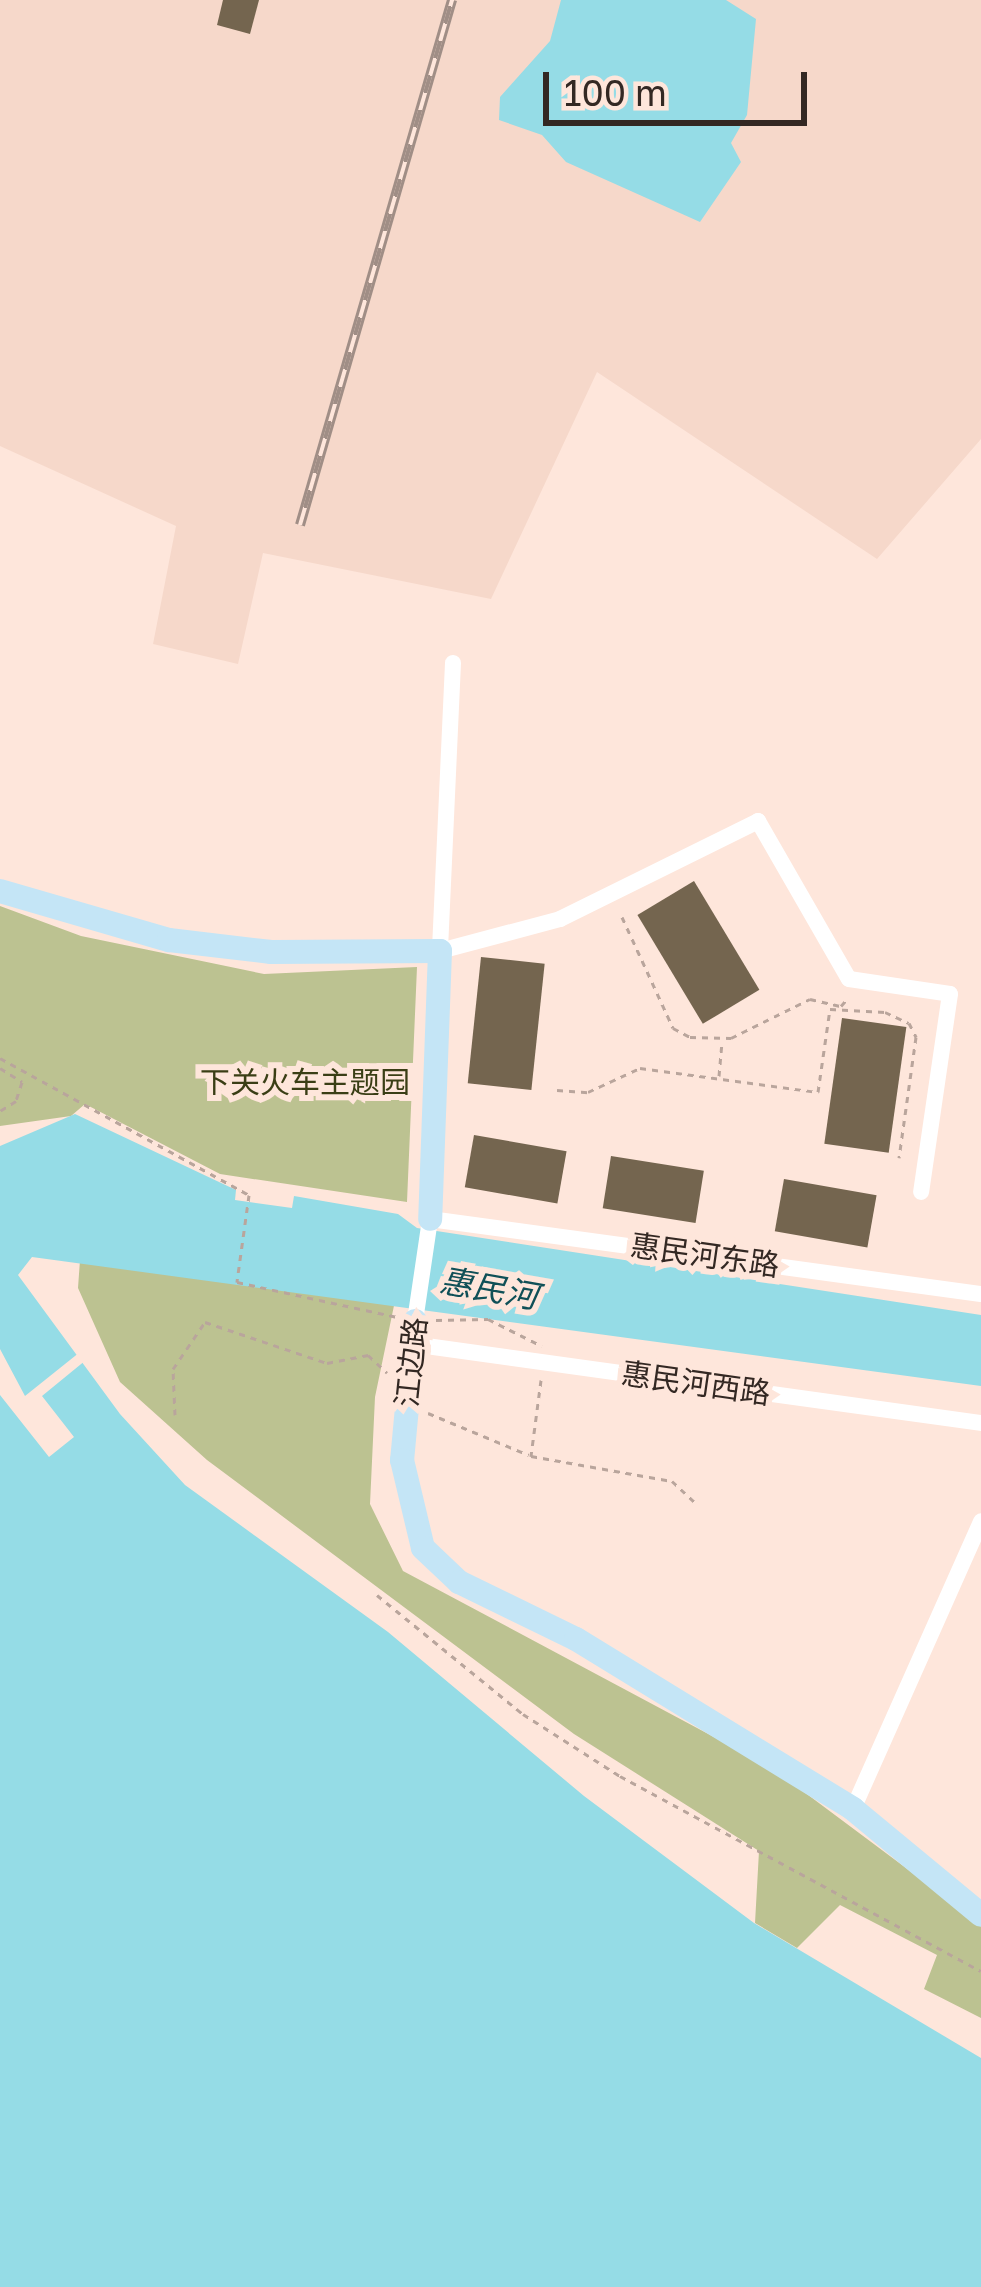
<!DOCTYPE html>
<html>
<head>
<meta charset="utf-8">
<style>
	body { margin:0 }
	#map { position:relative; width:981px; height:2287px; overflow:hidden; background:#fee6db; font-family:"Golos Text","Noto Sans SC",sans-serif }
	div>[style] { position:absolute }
	.built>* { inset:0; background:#f6d8ca }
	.green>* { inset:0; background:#bcc291 }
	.water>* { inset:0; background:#95dce6 }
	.pier>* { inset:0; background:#fee6db }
	.building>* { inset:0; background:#74654f; transform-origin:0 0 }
	.path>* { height:3px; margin-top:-1.5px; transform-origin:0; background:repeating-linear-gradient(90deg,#b9a59c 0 6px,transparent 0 12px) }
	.street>* { height:16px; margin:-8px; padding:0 8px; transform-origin:8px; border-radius:8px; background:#fff }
	.secondary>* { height:24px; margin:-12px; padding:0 12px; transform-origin:12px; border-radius:12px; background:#c4e5f6 }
	.rail>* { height:10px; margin-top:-5px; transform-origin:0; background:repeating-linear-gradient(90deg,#fee6db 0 18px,#a08e86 0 36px); box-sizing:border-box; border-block:3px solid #a08e86 }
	span { translate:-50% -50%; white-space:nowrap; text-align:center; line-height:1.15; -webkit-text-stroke:12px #fee6db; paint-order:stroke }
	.park-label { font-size:30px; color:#3a3e15 }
	.street-label { font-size:30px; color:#332823 }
	.water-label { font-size:33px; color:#105057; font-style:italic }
	.scale { position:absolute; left:543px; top:72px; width:264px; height:54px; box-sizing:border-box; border:6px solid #332823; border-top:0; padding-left:15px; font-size:36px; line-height:42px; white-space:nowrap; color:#332823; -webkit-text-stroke:9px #fee6db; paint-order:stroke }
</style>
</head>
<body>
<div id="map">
	<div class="built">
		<i style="clip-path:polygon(0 0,981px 0,981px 439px,877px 559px,597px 372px,491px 599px,263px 553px,238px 664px,153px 644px,176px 526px,0 446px)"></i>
	</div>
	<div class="green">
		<i style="clip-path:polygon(0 906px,81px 936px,264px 974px,417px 967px,407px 1202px,220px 1174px,85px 1104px,71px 1116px,0 1126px)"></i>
		<i style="clip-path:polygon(80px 1260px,396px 1296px,375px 1397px,370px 1504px,403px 1571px,772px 1768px,981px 1924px,981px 2018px,924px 1989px,937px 1955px,840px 1905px,797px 1948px,755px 1923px,759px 1851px,574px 1734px,207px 1460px,120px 1382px,78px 1288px)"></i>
	</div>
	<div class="water">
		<i style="clip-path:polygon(561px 0,726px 0,756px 19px,747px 115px,731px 143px,741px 162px,700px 222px,566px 162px,542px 135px,499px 120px,500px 97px,550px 41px)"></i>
		<i style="clip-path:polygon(75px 1114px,236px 1190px,235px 1200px,292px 1208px,294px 1196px,398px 1214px,417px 1228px,981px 1315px,981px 1386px,32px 1257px,18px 1275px,120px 1414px,185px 1485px,388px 1632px,584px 1796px,754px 1923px,981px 2058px,981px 2287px,0 2287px,0 1146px)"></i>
	</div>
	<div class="pier">
		<i style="clip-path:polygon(0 1349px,25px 1396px,80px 1352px,86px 1360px,42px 1396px,74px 1437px,49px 1457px,0 1395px)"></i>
	</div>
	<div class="building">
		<i style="clip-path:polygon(223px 0,259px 0,250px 34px,217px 25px)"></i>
		<i style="left:694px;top:881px;width:127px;height:66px;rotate:59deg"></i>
		<i style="left:481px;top:957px;width:64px;height:127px;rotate:6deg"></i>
		<i style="left:842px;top:1018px;width:65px;height:127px;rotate:8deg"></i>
		<i style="left:474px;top:1135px;width:94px;height:53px;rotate:10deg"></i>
		<i style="left:611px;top:1156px;width:94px;height:53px;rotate:9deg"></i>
		<i style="left:784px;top:1179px;width:94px;height:53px;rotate:10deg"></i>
	</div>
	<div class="path">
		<i style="left:622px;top:917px;width:122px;rotate:65.3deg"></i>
		<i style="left:673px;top:1028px;width:19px;rotate:28deg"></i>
		<i style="left:690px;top:1037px;width:41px;rotate:1.4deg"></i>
		<i style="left:731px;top:1038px;width:88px;rotate:-26.3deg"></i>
		<i style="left:810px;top:999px;width:32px;rotate:13deg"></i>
		<i style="left:841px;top:1006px;width:11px;rotate:-49deg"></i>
		<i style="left:0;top:1058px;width:284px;rotate:28.8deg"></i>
		<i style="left:249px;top:1195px;width:88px;rotate:97.9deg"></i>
		<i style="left:237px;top:1282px;width:164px;rotate:12.3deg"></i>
		<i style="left:0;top:1068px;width:26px;rotate:32deg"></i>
		<i style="left:22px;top:1082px;width:20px;rotate:108deg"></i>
		<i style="left:16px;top:1101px;width:19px;rotate:148deg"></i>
		<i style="left:719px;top:1076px;width:32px;rotate:-85deg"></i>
		<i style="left:557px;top:1090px;width:31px;rotate:4deg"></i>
		<i style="left:588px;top:1092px;width:57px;rotate:-24.8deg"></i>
		<i style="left:640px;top:1068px;width:180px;rotate:7.7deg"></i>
		<i style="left:818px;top:1092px;width:84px;rotate:-81.8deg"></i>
		<i style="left:830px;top:1009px;width:55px;rotate:3.1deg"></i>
		<i style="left:885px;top:1012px;width:26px;rotate:25deg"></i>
		<i style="left:909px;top:1023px;width:16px;rotate:63deg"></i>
		<i style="left:916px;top:1037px;width:122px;rotate:98deg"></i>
		<i style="left:436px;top:1320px;width:52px;rotate:-1.1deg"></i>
		<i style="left:488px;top:1319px;width:60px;rotate:26.6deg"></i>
		<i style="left:541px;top:1380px;width:77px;rotate:97.5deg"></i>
		<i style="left:531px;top:1456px;width:143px;rotate:10.1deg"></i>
		<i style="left:672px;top:1481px;width:35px;rotate:43deg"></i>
		<i style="left:428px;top:1413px;width:109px;rotate:22.6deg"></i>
		<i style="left:175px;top:1415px;width:46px;rotate:-92.5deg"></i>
		<i style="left:173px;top:1369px;width:57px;rotate:-55.8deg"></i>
		<i style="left:205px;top:1322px;width:129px;rotate:18.6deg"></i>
		<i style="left:327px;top:1363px;width:42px;rotate:-11deg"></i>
		<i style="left:368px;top:1355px;width:26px;rotate:43deg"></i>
		<i style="left:377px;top:1595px;width:188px;rotate:39.2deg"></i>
		<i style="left:523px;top:1714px;width:115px;rotate:32.6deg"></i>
		<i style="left:620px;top:1776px;width:410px;rotate:28.4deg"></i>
	</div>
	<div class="street">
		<i style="left:453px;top:663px;width:288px;rotate:92.6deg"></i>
		<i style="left:440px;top:951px;width:124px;rotate:-14.9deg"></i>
		<i style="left:560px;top:919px;width:221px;rotate:-26.3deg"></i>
		<i style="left:758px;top:821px;width:182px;rotate:60.1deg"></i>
		<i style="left:849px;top:979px;width:102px;rotate:8.4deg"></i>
		<i style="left:950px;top:994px;width:200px;rotate:98.3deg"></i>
		<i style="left:415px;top:1321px;width:103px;rotate:-81.6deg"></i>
		<i style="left:430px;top:1219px;width:556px;rotate:7.75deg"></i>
		<i style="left:412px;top:1344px;width:574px;rotate:7.9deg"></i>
		<i style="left:853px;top:1809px;width:315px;rotate:-66deg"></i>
	</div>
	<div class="secondary">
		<i style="left:0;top:891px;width:176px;rotate:16.2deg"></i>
		<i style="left:169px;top:940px;width:103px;rotate:6.7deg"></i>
		<i style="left:271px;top:952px;width:169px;rotate:-0.3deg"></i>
		<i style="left:440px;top:951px;width:268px;rotate:92.1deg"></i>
		<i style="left:415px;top:1321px;width:140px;rotate:95.3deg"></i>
		<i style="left:402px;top:1460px;width:90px;rotate:76.6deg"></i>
		<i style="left:423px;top:1548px;width:50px;rotate:43.4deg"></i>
		<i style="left:459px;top:1582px;width:130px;rotate:26deg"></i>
		<i style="left:576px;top:1639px;width:325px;rotate:31.5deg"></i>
		<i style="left:853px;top:1809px;width:166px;rotate:39.6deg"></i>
	</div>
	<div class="rail">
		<i style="left:300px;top:525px;width:547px;rotate:-73.85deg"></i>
	</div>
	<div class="park-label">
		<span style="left:305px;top:1082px">下关火车主题园</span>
	</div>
	<div class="street-label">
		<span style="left:705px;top:1255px;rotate:8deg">惠民河东路</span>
		<span style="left:411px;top:1362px;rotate:-84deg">江边路</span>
		<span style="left:696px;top:1383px;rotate:8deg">惠民河西路</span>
	</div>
	<div class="water-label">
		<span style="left:489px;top:1288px;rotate:10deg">惠民河</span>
	</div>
	<div class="scale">100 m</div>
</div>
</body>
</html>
